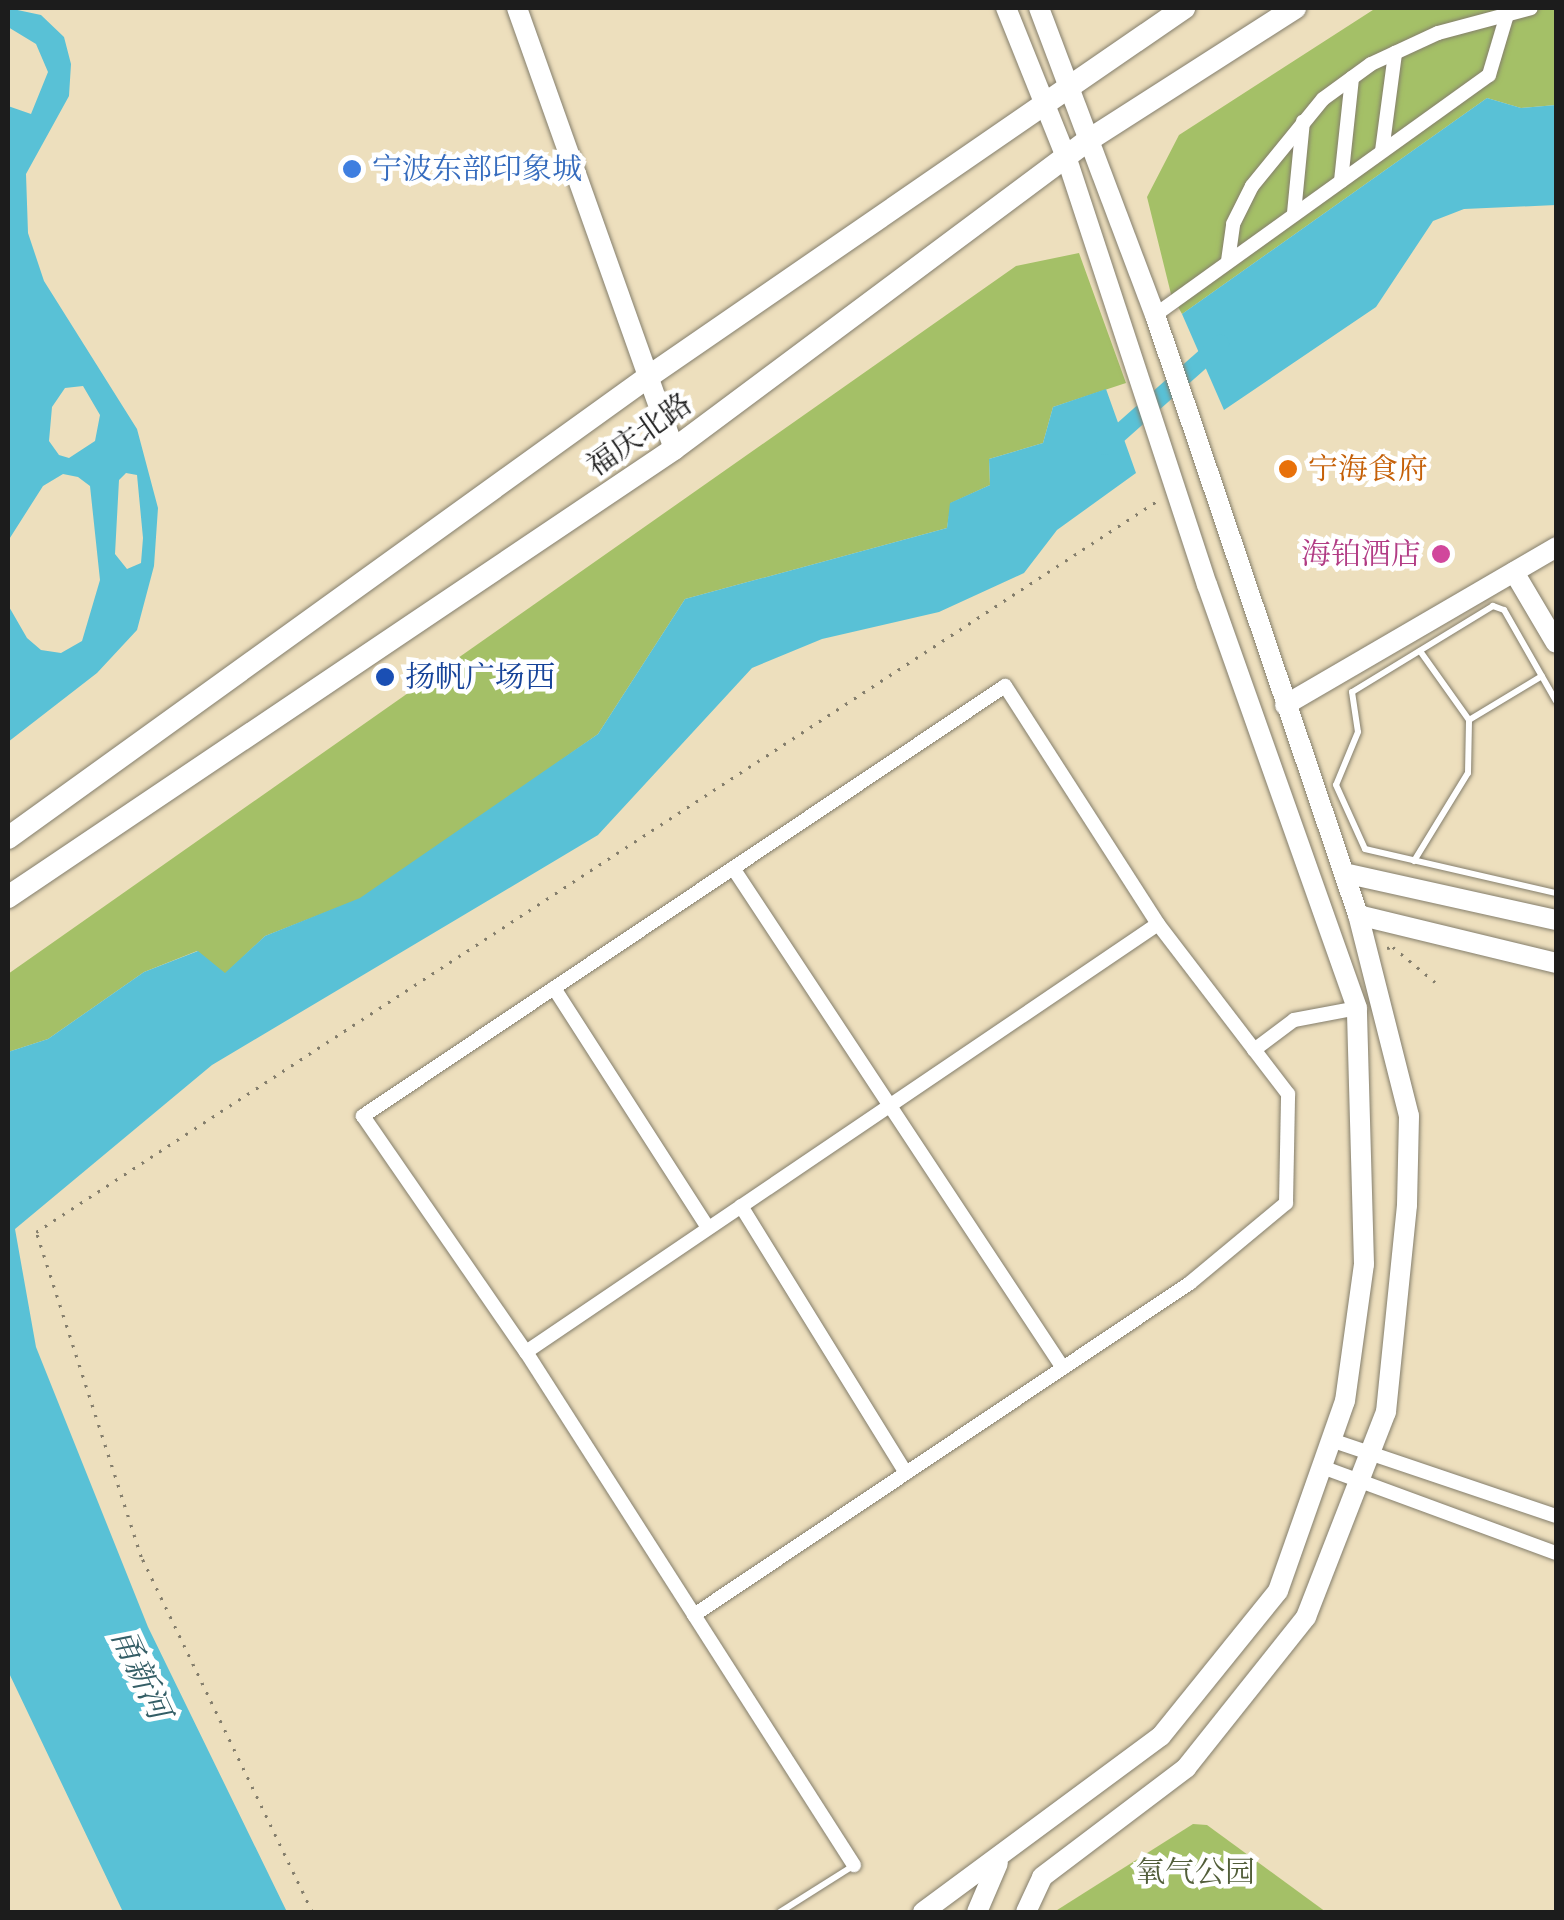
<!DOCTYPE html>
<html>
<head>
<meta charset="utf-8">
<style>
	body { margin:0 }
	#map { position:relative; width:1564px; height:1920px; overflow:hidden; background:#eddfbd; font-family:"IM FELL Great Primer","Noto Serif SC",serif }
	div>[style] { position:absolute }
	.green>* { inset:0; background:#a4c067 }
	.water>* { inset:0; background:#59c1d6 }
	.canal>* { height:18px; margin:-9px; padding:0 9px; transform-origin:9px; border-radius:9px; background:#59c1d6 }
	.path>* { height:2.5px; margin-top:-1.25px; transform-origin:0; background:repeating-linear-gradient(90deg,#847e6c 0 2.5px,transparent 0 10.5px) }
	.roads { filter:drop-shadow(0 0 2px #847e6c) drop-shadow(0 0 2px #847e6c) }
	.lane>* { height:6px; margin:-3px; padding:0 3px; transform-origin:3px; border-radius:3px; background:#fff }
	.street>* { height:14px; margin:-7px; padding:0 7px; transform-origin:7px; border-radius:7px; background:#fff }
	.secondary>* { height:20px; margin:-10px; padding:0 10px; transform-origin:10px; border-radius:10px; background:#fff }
	.primary>* { height:22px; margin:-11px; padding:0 11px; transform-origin:11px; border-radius:11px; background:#fff }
	.dots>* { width:28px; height:28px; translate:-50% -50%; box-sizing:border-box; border:5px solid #fff; border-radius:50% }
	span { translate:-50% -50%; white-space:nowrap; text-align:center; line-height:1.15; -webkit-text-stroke:9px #fff; paint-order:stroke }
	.shop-label { font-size:30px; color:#366cbe }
	.left { translate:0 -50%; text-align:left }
	.street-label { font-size:30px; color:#1c1c1c }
	.food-label { font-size:30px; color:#c56008 }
	.hotel-label { font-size:30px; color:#b23c85 }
	.right { translate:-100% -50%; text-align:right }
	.transit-label { font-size:30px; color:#164399 }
	.park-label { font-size:30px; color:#525e3a }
	.water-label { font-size:32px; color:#345e66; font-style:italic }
	.frame { position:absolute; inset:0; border:10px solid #1c1c1c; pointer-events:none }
</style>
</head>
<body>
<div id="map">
	<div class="green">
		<i style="clip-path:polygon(1376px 8px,1556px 8px,1556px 105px,1521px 108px,1487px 98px,1182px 314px,1171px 294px,1147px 197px,1179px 135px)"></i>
		<i style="clip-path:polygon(1079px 253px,1126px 383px,1053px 407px,1043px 443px,989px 459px,990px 485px,951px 503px,947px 528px,685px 599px,598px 734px,440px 846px,360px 899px,265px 936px,225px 974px,197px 951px,144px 972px,48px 1039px,8px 1052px,8px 974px,1016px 266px)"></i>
		<i style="clip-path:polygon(1193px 1824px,1207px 1825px,1326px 1912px,1054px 1912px)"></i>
	</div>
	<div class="water">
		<i style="clip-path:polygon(evenodd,8px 8px,41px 15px,64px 37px,71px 64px,69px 96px,26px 174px,28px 233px,44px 281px,137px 429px,158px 508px,154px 566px,137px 630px,97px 673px,8px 742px,8px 605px,27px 638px,41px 650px,61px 653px,82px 641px,100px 580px,90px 486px,78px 477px,63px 474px,43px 486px,8px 541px,8px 106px,31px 114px,48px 72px,36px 44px,8px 27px,8px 8px,83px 386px,100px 415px,95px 441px,69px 458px,59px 455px,49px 441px,52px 407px,65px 388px,83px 386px,8px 8px,126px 473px,137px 475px,143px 538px,141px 563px,127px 569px,115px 554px,119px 480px,126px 473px)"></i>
		<i style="clip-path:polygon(1487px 98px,1521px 108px,1556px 105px,1556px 205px,1464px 209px,1433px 221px,1376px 307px,1224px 410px,1182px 314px)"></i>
		<i style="clip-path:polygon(1106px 389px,1136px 473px,1057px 530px,1024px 573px,939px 612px,822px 639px,752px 668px,598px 835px,212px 1065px,15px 1229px,36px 1347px,148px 1627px,287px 1912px,123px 1912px,8px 1671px,8px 1052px,48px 1039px,144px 972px,198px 951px,225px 973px,265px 936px,360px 898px,598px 734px,685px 599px,947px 528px,950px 503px,990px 485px,989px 459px,1043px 443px,1053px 407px)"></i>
	</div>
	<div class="canal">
		<i style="left:1105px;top:446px;width:154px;rotate:-41.6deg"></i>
	</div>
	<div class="path">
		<i style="left:1387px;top:948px;width:6px;rotate:-9deg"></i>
		<i style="left:1393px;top:947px;width:55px;rotate:39.8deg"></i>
		<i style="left:312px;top:1912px;width:394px;rotate:-115.7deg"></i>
		<i style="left:141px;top:1557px;width:342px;rotate:-107.9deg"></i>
		<i style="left:36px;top:1232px;width:1342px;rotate:-33.11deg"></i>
	</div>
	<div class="roads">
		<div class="lane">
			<i style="left:1420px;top:651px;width:85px;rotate:54.6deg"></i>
			<i style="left:1469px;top:720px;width:85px;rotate:-31.1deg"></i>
			<i style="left:1556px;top:701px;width:105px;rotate:-119.7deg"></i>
			<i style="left:1504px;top:610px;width:12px;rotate:-160deg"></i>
			<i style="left:1493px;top:606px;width:165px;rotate:148.6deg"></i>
			<i style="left:1352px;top:692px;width:40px;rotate:81.5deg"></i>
			<i style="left:1358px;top:732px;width:57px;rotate:112.5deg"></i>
			<i style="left:1336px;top:785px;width:70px;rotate:65.6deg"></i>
			<i style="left:1365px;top:849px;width:196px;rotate:13deg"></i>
			<i style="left:1414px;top:861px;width:103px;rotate:-58.5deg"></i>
			<i style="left:1468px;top:773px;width:53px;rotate:-88.9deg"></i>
			<i style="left:780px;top:1912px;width:86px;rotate:-32.2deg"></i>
		</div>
		<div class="street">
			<i style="left:1382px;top:151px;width:99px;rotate:-82.4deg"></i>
			<i style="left:1341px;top:181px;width:104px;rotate:-83.9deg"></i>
			<i style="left:1294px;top:213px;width:92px;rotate:-84.4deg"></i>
			<i style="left:1228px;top:261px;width:37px;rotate:-82deg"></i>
			<i style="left:1233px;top:224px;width:42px;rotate:-63.4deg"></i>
			<i style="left:1252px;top:186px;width:112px;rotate:-50.8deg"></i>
			<i style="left:1323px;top:99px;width:59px;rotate:-36.1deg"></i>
			<i style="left:1371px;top:64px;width:74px;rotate:-24.8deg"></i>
			<i style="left:1438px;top:33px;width:96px;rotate:-15deg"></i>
			<i style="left:1155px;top:315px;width:411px;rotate:-35.7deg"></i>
			<i style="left:1489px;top:75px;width:70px;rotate:-73.4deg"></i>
			<i style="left:733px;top:868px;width:599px;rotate:56.58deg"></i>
			<i style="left:554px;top:988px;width:285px;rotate:57.3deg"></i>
			<i style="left:1254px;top:1050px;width:50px;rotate:-36.9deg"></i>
			<i style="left:1294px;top:1020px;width:64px;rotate:-10.8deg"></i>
			<i style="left:741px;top:1206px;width:314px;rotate:58.3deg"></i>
			<i style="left:526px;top:1352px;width:763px;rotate:-34.11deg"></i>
			<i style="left:1331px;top:1440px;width:237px;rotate:18.7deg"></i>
			<i style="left:1322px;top:1467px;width:249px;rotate:20.2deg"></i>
			<i style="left:694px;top:1615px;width:597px;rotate:-33.8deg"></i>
			<i style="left:1190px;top:1283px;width:125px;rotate:-39.8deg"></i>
			<i style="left:1286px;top:1203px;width:109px;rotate:-88.9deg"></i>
			<i style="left:1288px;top:1094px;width:214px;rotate:-127.4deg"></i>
			<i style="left:1158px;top:924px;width:283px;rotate:-122.7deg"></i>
			<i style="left:1005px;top:686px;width:773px;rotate:146.19deg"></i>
			<i style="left:363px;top:1116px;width:287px;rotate:55.4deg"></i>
			<i style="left:526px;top:1352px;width:312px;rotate:57.4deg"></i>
			<i style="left:694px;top:1615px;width:297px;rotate:57.4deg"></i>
		</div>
		<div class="secondary">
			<i style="left:517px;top:8px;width:468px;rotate:70.4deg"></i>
			<i style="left:1514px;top:572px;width:82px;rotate:59.4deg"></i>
			<i style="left:1285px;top:705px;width:314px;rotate:-30.2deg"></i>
			<i style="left:1344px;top:873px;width:217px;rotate:12.5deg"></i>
			<i style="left:1358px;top:915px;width:204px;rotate:13.6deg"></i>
			<i style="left:923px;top:1912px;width:296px;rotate:-36.5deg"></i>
			<i style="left:1161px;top:1736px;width:186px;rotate:-51.1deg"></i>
			<i style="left:1278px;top:1591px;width:201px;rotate:-70.6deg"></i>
			<i style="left:1345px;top:1401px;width:138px;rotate:-82.1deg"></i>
			<i style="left:1364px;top:1264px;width:256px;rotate:-91.6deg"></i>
			<i style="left:1357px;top:1008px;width:449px;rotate:-109.5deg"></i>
			<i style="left:1207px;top:585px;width:451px;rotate:-108.2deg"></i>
			<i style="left:1066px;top:157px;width:161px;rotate:-111.9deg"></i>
			<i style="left:977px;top:1912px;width:53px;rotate:-66.8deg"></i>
			<i style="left:1026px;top:1912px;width:38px;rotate:-65deg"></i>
			<i style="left:1042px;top:1877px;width:181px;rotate:-37.1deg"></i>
			<i style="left:1186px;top:1768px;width:193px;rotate:-51.5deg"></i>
			<i style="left:1306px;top:1617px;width:220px;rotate:-68.7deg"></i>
			<i style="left:1386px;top:1412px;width:208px;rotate:-84.2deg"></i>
			<i style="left:1407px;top:1205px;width:89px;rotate:-88.7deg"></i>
			<i style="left:1409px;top:1116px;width:207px;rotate:-104.2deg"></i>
			<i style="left:1358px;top:915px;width:633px;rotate:-108.69deg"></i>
			<i style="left:1155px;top:315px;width:328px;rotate:-110.7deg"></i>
		</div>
		<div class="primary">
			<i style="left:8px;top:838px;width:789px;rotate:-35.77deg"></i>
			<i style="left:648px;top:377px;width:651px;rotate:-34.54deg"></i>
			<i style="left:8px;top:897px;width:803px;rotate:-33.93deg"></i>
			<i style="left:674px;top:449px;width:515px;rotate:-36.71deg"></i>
			<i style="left:1087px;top:141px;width:247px;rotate:-32.6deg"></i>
		</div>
	</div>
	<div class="dots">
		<i style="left:352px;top:169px;background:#3f7fe0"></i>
		<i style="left:1288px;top:469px;background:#e8710a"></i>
		<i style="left:1441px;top:554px;background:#d1479c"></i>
		<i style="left:385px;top:677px;background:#1a4fb4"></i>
	</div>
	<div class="shop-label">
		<span class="left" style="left:372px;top:169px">宁波东部印象城</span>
	</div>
	<div class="street-label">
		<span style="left:639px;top:435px;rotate:-35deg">福庆北路</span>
	</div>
	<div class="food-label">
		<span class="left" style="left:1308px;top:469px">宁海食府</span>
	</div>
	<div class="hotel-label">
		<span class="right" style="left:1421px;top:554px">海铂酒店</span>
	</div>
	<div class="transit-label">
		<span class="left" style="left:405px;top:677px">扬帆广场西</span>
	</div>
	<div class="park-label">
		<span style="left:1195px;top:1872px">氧气公园</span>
	</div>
	<div class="water-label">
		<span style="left:140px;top:1674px;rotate:65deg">甬新河</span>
	</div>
	<div class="frame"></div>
</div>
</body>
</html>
